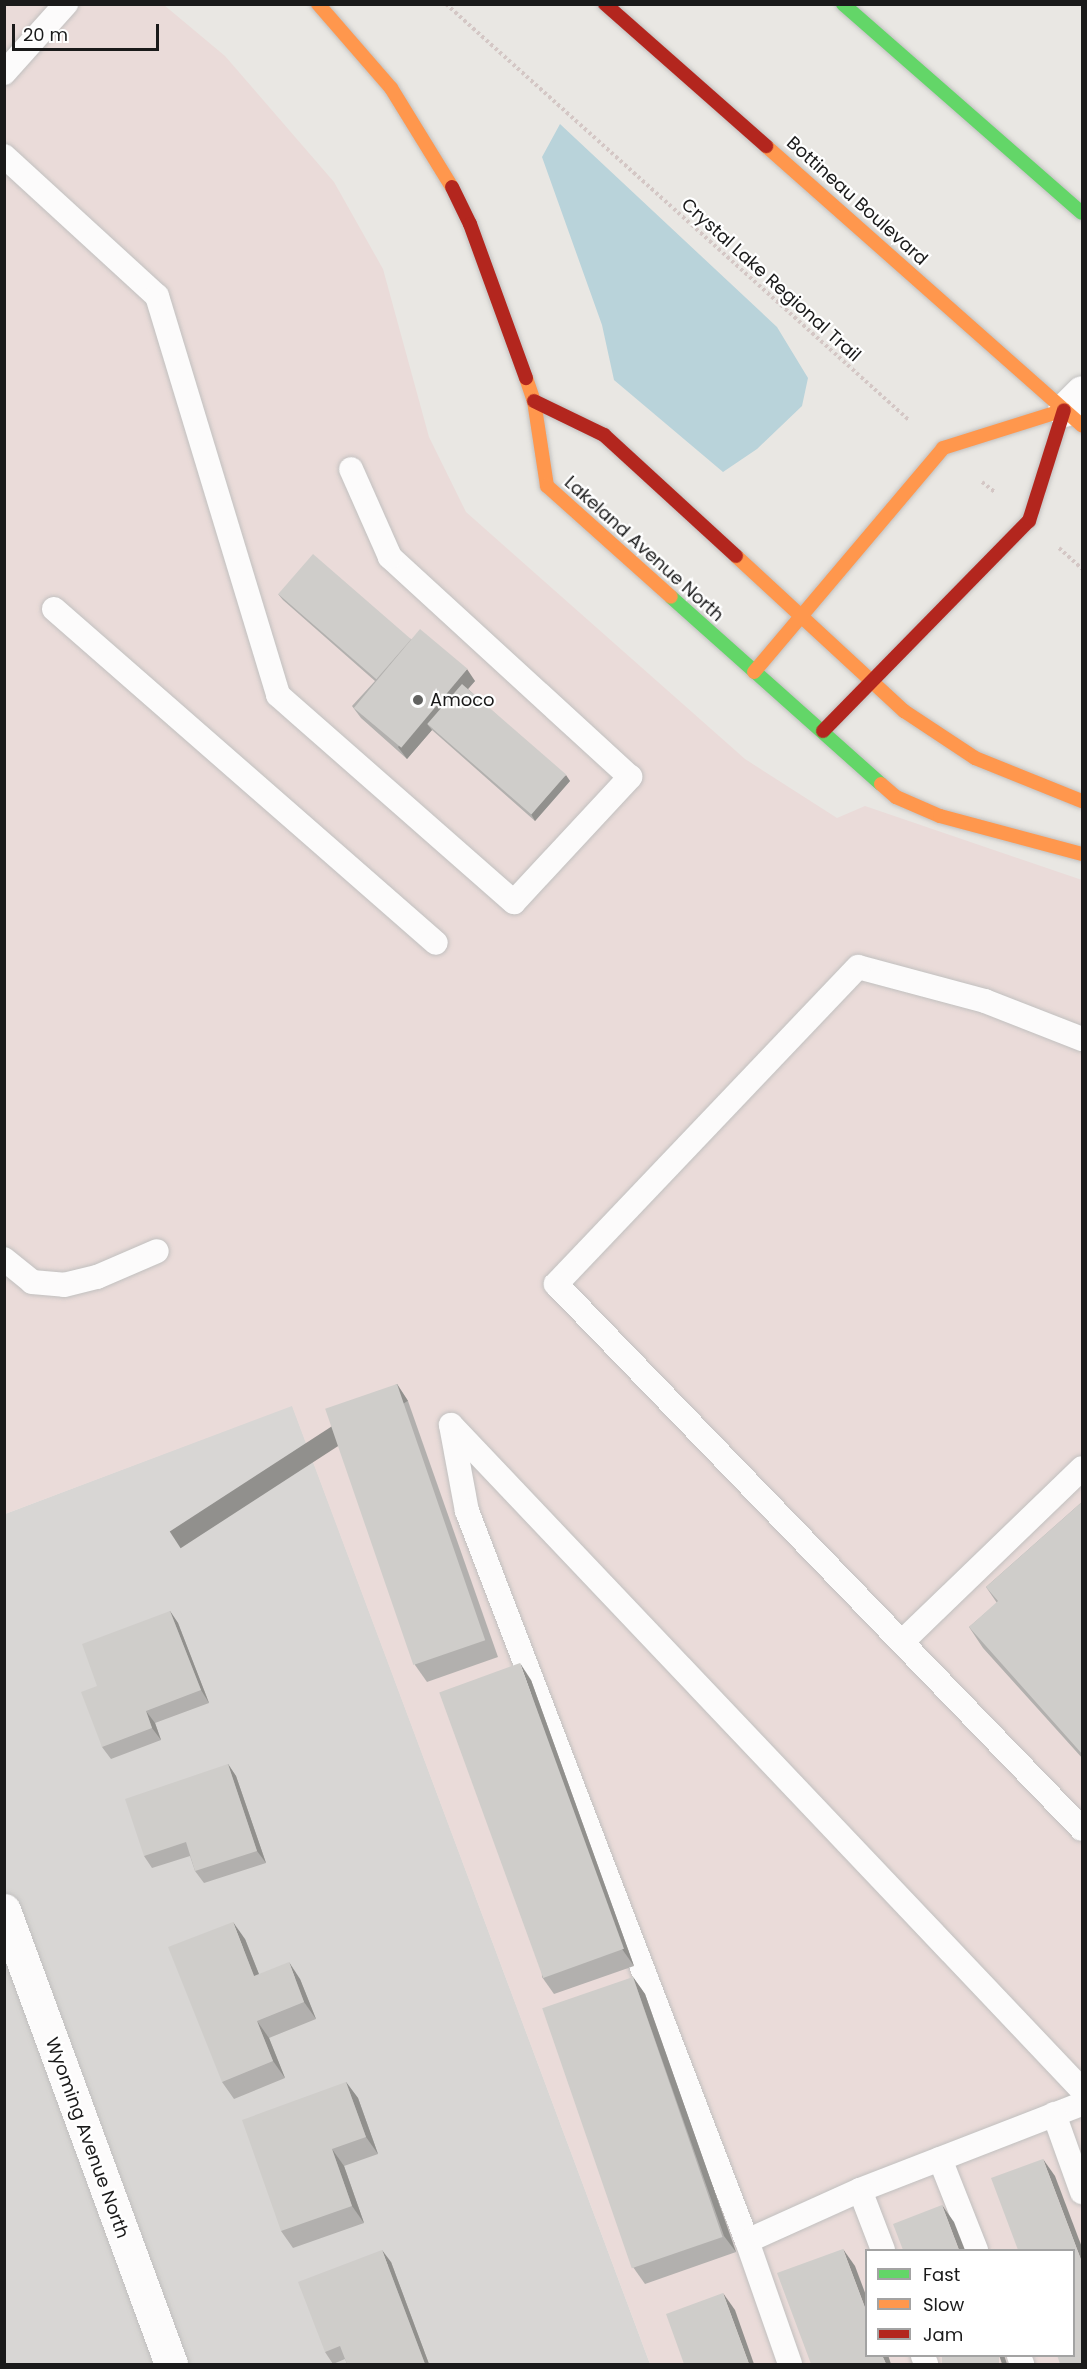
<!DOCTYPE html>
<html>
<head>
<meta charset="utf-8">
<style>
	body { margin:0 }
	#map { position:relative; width:1087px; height:2369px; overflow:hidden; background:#e9e7e3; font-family:Poppins,sans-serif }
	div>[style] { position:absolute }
	.residential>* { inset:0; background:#d8d6d4 }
	.commercial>* { inset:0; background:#eadbd9 }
	.water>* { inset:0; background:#b9d3da }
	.path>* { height:4px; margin-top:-2px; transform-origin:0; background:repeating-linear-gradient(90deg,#d4c7c5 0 3px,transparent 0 6px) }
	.roads { filter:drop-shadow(0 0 2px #c1c0bf) drop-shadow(0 0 2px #c1c0bf) }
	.lane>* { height:24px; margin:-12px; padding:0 12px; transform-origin:12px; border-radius:12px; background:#fcfbfb }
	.street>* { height:33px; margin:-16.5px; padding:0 16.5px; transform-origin:16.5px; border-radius:16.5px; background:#fcfbfb }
	.fast>* { height:14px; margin:-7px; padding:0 7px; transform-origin:7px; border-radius:7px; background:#63d668 }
	.slow>* { height:14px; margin:-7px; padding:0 7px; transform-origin:7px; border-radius:7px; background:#ff974d }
	.jam>* { height:14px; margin:-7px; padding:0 7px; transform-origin:7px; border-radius:7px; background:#b3261e }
	.wall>* { inset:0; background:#b2b0ae }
	.shaded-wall>* { inset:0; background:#91908d; transform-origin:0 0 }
	.building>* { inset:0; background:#cfcdca; transform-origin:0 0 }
	.dots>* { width:16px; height:16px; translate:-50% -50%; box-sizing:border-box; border:3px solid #fff; border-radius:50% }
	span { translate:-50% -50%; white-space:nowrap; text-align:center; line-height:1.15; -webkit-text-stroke:4.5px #fff; paint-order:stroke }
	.street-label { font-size:18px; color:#1a1a1a }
	.poi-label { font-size:18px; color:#1a1a1a }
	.left { translate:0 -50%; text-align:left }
	.frame { position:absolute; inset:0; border:6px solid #1a1a1a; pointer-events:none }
	.legend { position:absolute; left:865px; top:2249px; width:210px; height:108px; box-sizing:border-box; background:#fff; border:2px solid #a3a3a3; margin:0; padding:8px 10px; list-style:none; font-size:18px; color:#1a1a1a }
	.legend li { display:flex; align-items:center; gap:12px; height:30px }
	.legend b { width:30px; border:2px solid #a3a3a3 }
	.scale { position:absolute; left:12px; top:24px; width:147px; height:27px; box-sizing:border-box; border:3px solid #1a1a1a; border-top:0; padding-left:8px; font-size:18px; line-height:21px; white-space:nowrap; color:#1a1a1a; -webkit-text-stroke:4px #fff; paint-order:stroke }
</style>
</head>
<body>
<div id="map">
	<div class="residential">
		<i style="clip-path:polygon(292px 1405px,650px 2364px,5px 2364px,5px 1514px)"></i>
	</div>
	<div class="commercial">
		<i style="clip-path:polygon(evenodd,5px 5px,164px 5px,225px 56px,334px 182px,383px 269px,429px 437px,466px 512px,745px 759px,837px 818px,865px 806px,1082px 880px,1082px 2364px,650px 2364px,292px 1406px,5px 1514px,5px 5px,866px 2250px,1074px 2250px,1074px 2356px,866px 2356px,866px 2250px)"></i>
	</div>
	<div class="water">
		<i style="clip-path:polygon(560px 124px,777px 327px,808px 378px,802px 406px,757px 449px,723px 472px,614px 380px,602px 325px,542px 157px)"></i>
	</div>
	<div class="path">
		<i style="left:446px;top:4px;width:624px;rotate:41.95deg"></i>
		<i style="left:982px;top:482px;width:16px;rotate:38deg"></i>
		<i style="left:1059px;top:548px;width:31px;rotate:42deg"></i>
	</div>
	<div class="roads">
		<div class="lane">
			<i style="left:4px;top:73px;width:93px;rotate:-48.1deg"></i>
			<i style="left:4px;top:156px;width:207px;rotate:42.5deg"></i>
			<i style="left:157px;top:296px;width:417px;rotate:73.1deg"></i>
			<i style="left:278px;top:695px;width:314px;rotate:41.3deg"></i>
			<i style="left:514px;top:902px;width:171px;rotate:-47.1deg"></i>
			<i style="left:630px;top:777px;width:326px;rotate:-137.5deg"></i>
			<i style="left:390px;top:557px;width:96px;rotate:-113.9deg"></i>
			<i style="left:54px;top:609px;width:507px;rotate:41.16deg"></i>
			<i style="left:1082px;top:1039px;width:104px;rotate:-158.6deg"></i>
			<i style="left:985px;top:1001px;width:131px;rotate:-165deg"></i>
			<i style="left:858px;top:967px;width:438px;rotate:133.6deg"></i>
			<i style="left:556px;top:1284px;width:757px;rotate:46.02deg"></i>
			<i style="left:4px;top:1259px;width:36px;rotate:39deg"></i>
			<i style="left:32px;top:1282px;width:32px;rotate:5deg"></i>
			<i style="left:64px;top:1285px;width:34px;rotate:-14deg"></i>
			<i style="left:97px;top:1277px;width:65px;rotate:-23.4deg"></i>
			<i style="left:451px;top:1425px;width:87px;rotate:79.5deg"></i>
			<i style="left:467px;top:1511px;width:782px;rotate:69.02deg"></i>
			<i style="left:747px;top:2241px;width:124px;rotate:-24.3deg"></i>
			<i style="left:860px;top:2190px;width:238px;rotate:-21.2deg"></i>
			<i style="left:451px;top:1425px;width:917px;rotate:46.5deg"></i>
			<i style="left:902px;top:1642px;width:250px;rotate:-44deg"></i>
			<i style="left:1054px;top:2114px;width:83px;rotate:70.3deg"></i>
			<i style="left:940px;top:2159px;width:98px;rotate:68.4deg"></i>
			<i style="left:860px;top:2190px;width:64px;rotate:69deg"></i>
			<i style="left:747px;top:2241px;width:130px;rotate:70.7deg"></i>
			<i style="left:923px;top:2356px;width:9px;rotate:69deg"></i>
			<i style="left:1019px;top:2356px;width:9px;rotate:69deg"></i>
		</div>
		<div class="street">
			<i style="left:1064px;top:410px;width:25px;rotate:-45deg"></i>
			<i style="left:4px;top:1910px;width:484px;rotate:69.8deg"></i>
		</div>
		<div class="fast">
			<i style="left:843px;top:4px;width:317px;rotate:41.2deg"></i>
			<i style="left:671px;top:597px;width:281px;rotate:41.7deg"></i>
		</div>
		<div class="slow">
			<i style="left:318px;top:4px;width:111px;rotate:49deg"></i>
			<i style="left:391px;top:88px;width:116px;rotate:58.4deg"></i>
			<i style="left:766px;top:146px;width:422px;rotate:41.5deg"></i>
			<i style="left:526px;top:378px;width:24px;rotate:71deg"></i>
			<i style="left:534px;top:401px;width:86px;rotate:81.3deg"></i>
			<i style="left:547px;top:486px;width:166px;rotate:41.8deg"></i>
			<i style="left:736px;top:556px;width:229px;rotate:42.7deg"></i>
			<i style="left:904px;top:711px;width:85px;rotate:33.5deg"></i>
			<i style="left:975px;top:758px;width:115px;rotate:21.9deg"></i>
			<i style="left:754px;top:672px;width:293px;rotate:-49.8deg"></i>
			<i style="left:943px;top:448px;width:127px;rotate:-17.4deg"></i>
			<i style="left:881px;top:784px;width:20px;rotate:41deg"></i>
			<i style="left:896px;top:797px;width:48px;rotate:23.4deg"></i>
			<i style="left:940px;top:816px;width:147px;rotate:15deg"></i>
		</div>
		<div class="jam">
			<i style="left:605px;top:4px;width:215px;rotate:41.4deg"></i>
			<i style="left:452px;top:187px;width:41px;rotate:64.1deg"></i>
			<i style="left:470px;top:224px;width:164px;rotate:70deg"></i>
			<i style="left:534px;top:401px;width:78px;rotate:25.9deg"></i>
			<i style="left:604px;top:435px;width:179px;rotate:42.5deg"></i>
			<i style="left:823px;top:731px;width:294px;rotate:-45.6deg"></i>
			<i style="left:1029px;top:521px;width:116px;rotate:-72.5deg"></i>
		</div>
	</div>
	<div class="wall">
		<i style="clip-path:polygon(278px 594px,411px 639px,475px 681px,468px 689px,570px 781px,535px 821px,432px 730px,407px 759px,361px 718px,352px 706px,375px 681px,283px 600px)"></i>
		<i style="clip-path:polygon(397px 1384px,408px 1401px,498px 1657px,427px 1682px,415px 1665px)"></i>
		<i style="clip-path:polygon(1083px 1501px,1083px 1759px,983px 1648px,969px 1627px,997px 1603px,986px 1587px)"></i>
		<i style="clip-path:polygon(170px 1611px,178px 1623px,209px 1703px,155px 1723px,161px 1740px,111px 1759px,102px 1747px,97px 1686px)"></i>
		<i style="clip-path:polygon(531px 1680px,634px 1966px,554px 1994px,542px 1977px)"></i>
		<i style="clip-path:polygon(228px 1764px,236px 1776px,266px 1863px,204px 1883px,195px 1871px,190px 1856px,152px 1868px,144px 1856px)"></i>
		<i style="clip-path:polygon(245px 1939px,259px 1974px,300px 1979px,316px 2019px,269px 2038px,285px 2078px,234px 2099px,222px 2082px)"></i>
		<i style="clip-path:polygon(633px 1977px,645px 1994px,736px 2252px,645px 2284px,633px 2267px)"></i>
		<i style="clip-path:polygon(346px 2082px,358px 2098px,378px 2154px,344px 2166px,364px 2223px,293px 2248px,281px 2231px)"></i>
		<i style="clip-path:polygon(391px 2262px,429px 2364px,347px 2364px,345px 2359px,333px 2364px,325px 2352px)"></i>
	</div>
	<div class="shaded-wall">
		<i style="clip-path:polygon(467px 669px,475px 681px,433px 729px,427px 724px,432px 730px,407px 759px,398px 747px)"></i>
		<i style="clip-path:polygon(566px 775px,570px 781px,535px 821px,531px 814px)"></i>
		<i style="left:397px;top:1384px;width:20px;height:271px;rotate:57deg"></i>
		<i style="clip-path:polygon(170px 1611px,178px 1623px,209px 1703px,201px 1690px)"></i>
		<i style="clip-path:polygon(520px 1663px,531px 1680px,634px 1966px,622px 1949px)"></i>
		<i style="clip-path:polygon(146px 1711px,155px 1723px,161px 1740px,152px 1728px)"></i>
		<i style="clip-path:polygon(228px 1764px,236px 1776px,266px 1863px,257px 1851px)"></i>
		<i style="clip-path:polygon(233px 1922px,245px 1939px,266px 1992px,254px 1976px)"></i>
		<i style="clip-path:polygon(289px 1962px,300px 1979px,316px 2019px,304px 2002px)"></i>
		<i style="clip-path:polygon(633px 1977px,645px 1994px,736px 2252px,724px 2236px)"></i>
		<i style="clip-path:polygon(257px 2021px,269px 2038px,285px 2078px,273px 2061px)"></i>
		<i style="clip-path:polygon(346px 2082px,358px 2098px,378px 2154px,366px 2137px)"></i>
		<i style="clip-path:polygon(332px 2149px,344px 2166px,364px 2223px,352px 2206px)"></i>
		<i style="clip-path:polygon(1043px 2159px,1055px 2176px,1083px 2250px,1083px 2265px)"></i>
		<i style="clip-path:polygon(942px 2205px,954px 2222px,965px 2250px,959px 2250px)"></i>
		<i style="clip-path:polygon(843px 2249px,855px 2266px,867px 2298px,867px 2313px)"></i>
		<i style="clip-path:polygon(382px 2250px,391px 2262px,429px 2364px,425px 2364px)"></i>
		<i style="clip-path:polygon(723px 2293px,735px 2310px,754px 2364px,749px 2364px)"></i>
		<i style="clip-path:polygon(882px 2355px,888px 2355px,891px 2364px,886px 2364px)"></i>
		<i style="clip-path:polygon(999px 2355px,1004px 2355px,1007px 2364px,1002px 2364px)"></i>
	</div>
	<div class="building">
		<i style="left:313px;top:554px;width:130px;height:53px;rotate:41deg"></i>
		<i style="left:420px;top:629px;width:62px;height:103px;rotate:40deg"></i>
		<i style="left:462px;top:684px;width:138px;height:53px;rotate:41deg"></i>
		<i style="left:397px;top:1384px;width:271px;height:76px;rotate:71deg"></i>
		<i style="clip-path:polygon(1083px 1501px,1083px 1755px,969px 1627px,998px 1601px,986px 1587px)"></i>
		<i style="clip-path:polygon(170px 1611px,201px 1690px,146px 1711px,152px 1728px,102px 1747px,81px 1692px,97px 1686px,82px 1644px)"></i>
		<i style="left:520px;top:1663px;width:304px;height:86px;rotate:70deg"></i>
		<i style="clip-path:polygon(228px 1764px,257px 1851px,195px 1871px,186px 1842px,144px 1856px,125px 1799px)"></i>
		<i style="clip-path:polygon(233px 1922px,254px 1976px,289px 1962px,304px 2002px,257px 2021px,273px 2061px,222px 2082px,168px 1947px)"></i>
		<i style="left:633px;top:1977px;width:275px;height:96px;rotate:71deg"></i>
		<i style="clip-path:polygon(346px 2082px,366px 2137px,332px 2149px,352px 2206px,281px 2231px,242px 2120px)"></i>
		<i style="clip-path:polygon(1043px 2159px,1083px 2265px,1083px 2364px,1060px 2364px,1057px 2355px,1074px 2355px,1074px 2250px,1018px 2250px,991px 2178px)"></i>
		<i style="clip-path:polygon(942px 2205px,959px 2250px,903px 2250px,893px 2224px)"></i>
		<i style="clip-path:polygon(843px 2249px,867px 2313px,867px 2355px,882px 2355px,886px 2364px,811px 2364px,777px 2273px)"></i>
		<i style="clip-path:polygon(382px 2250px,425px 2364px,347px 2364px,340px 2346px,325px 2352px,298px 2282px)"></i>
		<i style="clip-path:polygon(723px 2293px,749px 2364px,684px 2364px,666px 2314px)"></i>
		<i style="left:942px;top:2355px;width:57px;height:10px"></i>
	</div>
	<div class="dots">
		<i style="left:418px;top:700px;background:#626260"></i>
	</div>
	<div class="street-label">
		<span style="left:857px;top:201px;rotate:42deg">Bottineau Boulevard</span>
		<span style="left:771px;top:280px;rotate:42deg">Crystal Lake Regional Trail</span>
		<span style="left:644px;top:549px;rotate:42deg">Lakeland Avenue North</span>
		<span style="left:87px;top:2138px;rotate:70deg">Wyoming Avenue North</span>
	</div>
	<div class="poi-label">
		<span class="left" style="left:430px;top:700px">Amoco</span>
	</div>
	<div class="frame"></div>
	<ul class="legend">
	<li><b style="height:8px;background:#63d668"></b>Fast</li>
	<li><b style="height:8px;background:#ff974d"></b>Slow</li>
	<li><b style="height:8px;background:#b3261e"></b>Jam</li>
	</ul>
	<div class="scale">20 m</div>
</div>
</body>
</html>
